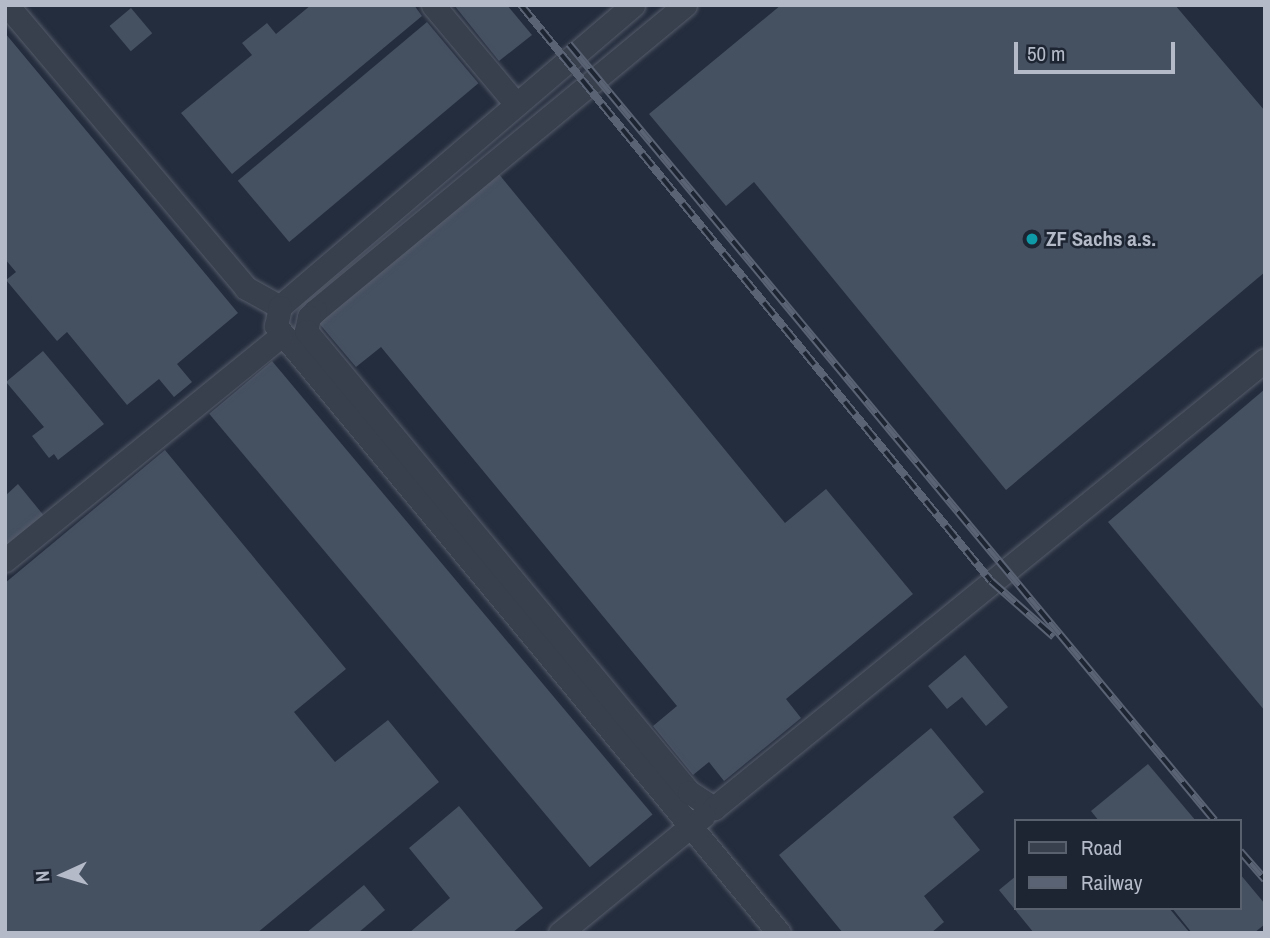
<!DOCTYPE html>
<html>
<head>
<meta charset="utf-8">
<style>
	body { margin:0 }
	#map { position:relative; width:1270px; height:938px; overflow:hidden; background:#242d3d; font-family:"Archivo Narrow",sans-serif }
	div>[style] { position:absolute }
	.building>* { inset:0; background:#455061; transform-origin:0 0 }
	.roads { filter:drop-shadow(0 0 2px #565d6b) drop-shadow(0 0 2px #565d6b) }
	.minor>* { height:23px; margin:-11.5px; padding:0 11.5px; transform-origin:11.5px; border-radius:11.5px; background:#383f4d }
	.rail>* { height:8px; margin-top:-4px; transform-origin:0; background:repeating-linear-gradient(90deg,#1d2432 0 16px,#5a6374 0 32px); box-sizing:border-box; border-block:2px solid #5a6374 }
	.dots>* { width:19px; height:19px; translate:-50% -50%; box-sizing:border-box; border:4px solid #1d2432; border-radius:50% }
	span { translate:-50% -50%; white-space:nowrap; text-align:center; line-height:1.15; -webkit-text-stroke:5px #1d2432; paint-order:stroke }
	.poi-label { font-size:21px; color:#b4bac8; font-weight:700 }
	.left { translate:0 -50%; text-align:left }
	.frame { position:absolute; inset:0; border:7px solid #b4bac8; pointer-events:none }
	.legend { position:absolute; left:1014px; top:819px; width:228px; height:91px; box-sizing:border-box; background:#1d2432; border:2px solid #59606e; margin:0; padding:9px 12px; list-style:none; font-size:21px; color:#b4bac8 }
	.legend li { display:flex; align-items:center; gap:14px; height:35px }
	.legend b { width:35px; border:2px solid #59606e }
	.north { position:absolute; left:28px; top:840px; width:70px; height:70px; -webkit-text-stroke:5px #1d2432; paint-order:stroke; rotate:266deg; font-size:19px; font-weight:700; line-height:28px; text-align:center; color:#b4bac8 }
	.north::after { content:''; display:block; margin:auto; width:24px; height:32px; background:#b4bac8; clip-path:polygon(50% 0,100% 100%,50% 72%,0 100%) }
	.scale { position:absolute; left:1014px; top:42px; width:161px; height:32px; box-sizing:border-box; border:4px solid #b4bac8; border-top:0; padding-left:9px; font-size:21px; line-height:24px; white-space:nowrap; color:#b4bac8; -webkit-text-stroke:5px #1d2432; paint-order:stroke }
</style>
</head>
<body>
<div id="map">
	<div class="building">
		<i style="clip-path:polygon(311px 5px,414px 5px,422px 16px,232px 174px,181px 113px,252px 55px,242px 43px,267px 23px,276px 34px)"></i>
		<i style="clip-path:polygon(454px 5px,507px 5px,532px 35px,499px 61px)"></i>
		<i style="clip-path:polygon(781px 5px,1175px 5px,1265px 111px,1265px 272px,1006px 490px,754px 182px,726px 206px,649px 114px)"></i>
		<i style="left:131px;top:8px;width:33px;height:28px;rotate:50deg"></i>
		<i style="left:427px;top:22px;width:80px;height:247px;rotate:50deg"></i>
		<i style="clip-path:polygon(5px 33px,238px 313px,177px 364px,192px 382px,174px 397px,159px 379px,127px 405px,67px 332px,57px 341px,6px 280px,16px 272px,5px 259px)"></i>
		<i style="clip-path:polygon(498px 173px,785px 523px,826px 489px,913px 594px,786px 699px,801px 718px,724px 781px,709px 762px,693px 775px,653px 726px,677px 706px,381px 347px,356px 367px,318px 322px)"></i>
		<i style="clip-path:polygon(43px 351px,104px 424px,58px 460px,54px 454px,49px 458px,32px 436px,44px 427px,6px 382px)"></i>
		<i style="left:272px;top:361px;width:592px;height:82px;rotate:50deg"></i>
		<i style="clip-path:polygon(1265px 389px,1265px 711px,1108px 522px)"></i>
		<i style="clip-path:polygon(165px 450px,346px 669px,294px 712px,335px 762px,388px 720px,439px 782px,257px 933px,5px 933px,5px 583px)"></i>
		<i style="clip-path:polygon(18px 484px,45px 517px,5px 551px,5px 496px)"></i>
		<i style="clip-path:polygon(965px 655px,1008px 707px,986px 726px,962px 697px,947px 709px,928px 686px)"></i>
		<i style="clip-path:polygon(931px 728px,984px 792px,953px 817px,980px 850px,924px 896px,944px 922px,931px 933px,843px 933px,779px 855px)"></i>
		<i style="clip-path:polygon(1148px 764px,1196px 821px,1099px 821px,1091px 811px)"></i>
		<i style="clip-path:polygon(459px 806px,543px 908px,512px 933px,409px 933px,450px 898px,409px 848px)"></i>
		<i style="clip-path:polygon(1240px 874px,1265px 904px,1265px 924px,1254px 933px,1192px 933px,1172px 908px,1240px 908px)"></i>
		<i style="clip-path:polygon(1016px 876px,1016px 908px,1169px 908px,1190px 933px,1034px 933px,999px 890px)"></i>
		<i style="clip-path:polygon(364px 885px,385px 910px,358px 933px,306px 933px)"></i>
	</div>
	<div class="roads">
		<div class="minor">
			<i style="left:7px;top:5px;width:370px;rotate:49.8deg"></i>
			<i style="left:246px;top:288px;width:39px;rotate:29deg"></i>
			<i style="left:433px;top:5px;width:129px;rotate:50deg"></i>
			<i style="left:633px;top:5px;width:465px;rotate:139.5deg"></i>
			<i style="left:280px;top:307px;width:19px;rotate:102deg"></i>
			<i style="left:276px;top:326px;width:788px;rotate:50.35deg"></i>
			<i style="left:685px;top:5px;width:480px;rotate:140.4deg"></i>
			<i style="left:315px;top:311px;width:8px;rotate:135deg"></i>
			<i style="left:309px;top:317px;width:14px;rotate:102deg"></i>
			<i style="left:306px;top:331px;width:599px;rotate:50.28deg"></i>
			<i style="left:689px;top:792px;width:30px;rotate:33deg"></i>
			<i style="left:714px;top:808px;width:710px;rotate:-39.11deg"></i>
			<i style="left:5px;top:560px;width:355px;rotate:-39.1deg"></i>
			<i style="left:560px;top:933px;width:185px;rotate:-39.3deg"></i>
		</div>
	</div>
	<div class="rail">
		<i style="left:521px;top:5px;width:743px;rotate:50.79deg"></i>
		<i style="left:991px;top:581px;width:84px;rotate:41.6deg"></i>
		<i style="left:569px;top:44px;width:1010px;rotate:50.26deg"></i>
		<i style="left:1240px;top:851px;width:38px;rotate:49deg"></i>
	</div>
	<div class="dots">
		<i style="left:1032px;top:239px;background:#0f9aa8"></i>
	</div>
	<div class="poi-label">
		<span class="left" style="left:1046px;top:239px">ZF Sachs a.s.</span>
	</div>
	<div class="frame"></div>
	<ul class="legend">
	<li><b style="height:9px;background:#383f4d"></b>Road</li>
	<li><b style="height:9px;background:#5a6374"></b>Railway</li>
	</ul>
	<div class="north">N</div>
	<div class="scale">50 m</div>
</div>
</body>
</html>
